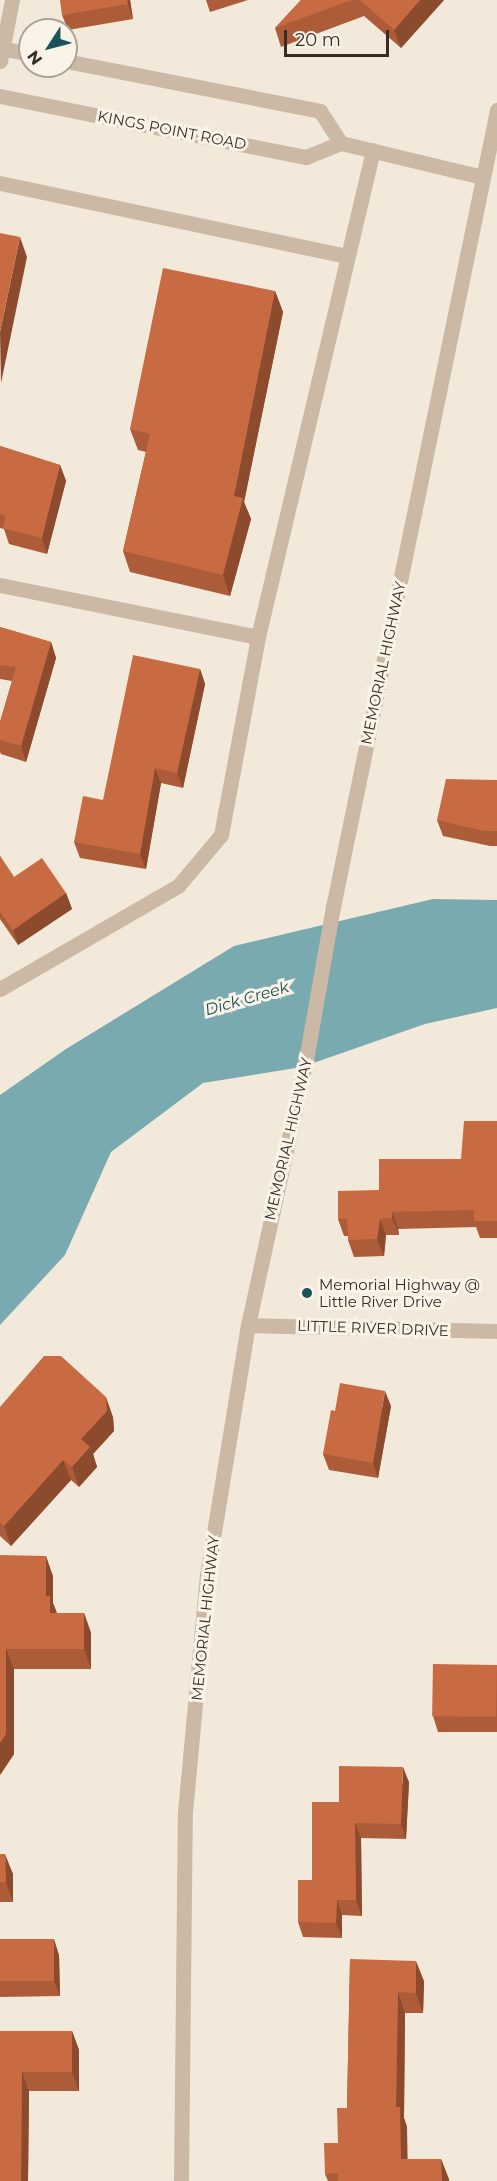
<!DOCTYPE html>
<html>
<head>
<meta charset="utf-8">
<style>
	body { margin:0 }
	#map { position:relative; width:497px; height:2181px; overflow:hidden; background:#f2e9db; font-family:Montserrat,sans-serif }
	div>[style] { position:absolute }
	.water>* { inset:0; background:#79aab0 }
	.minor>* { height:15px; margin:-7.5px; padding:0 7.5px; transform-origin:7.5px; border-radius:7.5px; background:#cbb9a6 }
	.wall>* { inset:0; background:#ad5c39 }
	.shaded-wall>* { inset:0; background:#8d4b2e }
	.building>* { inset:0; background:#c96b42; transform-origin:0 0 }
	.dots>* { width:16px; height:16px; translate:-50% -50%; box-sizing:border-box; border:3px solid #faf3e7; border-radius:50% }
	span { translate:-50% -50%; white-space:nowrap; text-align:center; line-height:1.15; -webkit-text-stroke:6px #faf3e7; paint-order:stroke }
	.street-label { font-size:15px; color:#372d27 }
	.poi-label { font-size:15px; color:#372d27 }
	.left { translate:0 -50%; text-align:left }
	.water-label { font-size:16px; color:#1c5259; font-style:italic }
	.north { position:absolute; left:18px; top:18px; width:60px; height:60px; box-sizing:border-box; background:#faf3e7; border:2px solid #aca49a; border-radius:50%; rotate:234deg; font-size:16px; font-weight:700; line-height:24px; text-align:center; color:#372d27 }
	.north::after { content:''; display:block; margin:auto; width:21px; height:27px; background:#1c5259; clip-path:polygon(50% 0,100% 100%,50% 72%,0 100%) }
	.scale { position:absolute; left:284px; top:30px; width:105px; height:27px; box-sizing:border-box; border:3px solid #372d27; border-top:0; padding-left:8px; font-size:18px; line-height:21px; white-space:nowrap; color:#372d27; -webkit-text-stroke:4px #faf3e7; paint-order:stroke }
</style>
</head>
<body>
<div id="map">
	<div class="water">
		<i style="clip-path:polygon(433px 899px,497px 900px,497px 1008px,425px 1024px,302px 1067px,203px 1083px,111px 1152px,65px 1255px,0 1325px,0 1095px,66px 1049px,234px 946px)"></i>
	</div>
	<div class="minor">
		<i style="left:0;top:48px;width:31px;rotate:11deg"></i>
		<i style="left:0;top:61px;width:62px;rotate:-78.9deg"></i>
		<i style="left:66px;top:61px;width:259px;rotate:11.1deg"></i>
		<i style="left:320px;top:111px;width:38px;rotate:57deg"></i>
		<i style="left:0;top:96px;width:312px;rotate:11.3deg"></i>
		<i style="left:306px;top:157px;width:38px;rotate:-22deg"></i>
		<i style="left:341px;top:143px;width:146px;rotate:13.5deg"></i>
		<i style="left:0;top:183px;width:355px;rotate:11.9deg"></i>
		<i style="left:0;top:585px;width:263px;rotate:11.4deg"></i>
		<i style="left:0;top:989px;width:206px;rotate:-30.1deg"></i>
		<i style="left:178px;top:886px;width:67px;rotate:-49.9deg"></i>
		<i style="left:221px;top:835px;width:201px;rotate:-79.4deg"></i>
		<i style="left:258px;top:637px;width:500px;rotate:-76.71deg"></i>
		<i style="left:248px;top:1325px;width:249px;rotate:1.4deg"></i>
		<i style="left:181px;top:2181px;width:369px;rotate:-89.4deg"></i>
		<i style="left:185px;top:1812px;width:238px;rotate:-84.7deg"></i>
		<i style="left:207px;top:1575px;width:253px;rotate:-80.7deg"></i>
		<i style="left:248px;top:1325px;width:277px;rotate:-77.7deg"></i>
		<i style="left:307px;top:1054px;width:149px;rotate:-80deg"></i>
		<i style="left:333px;top:907px;width:814px;rotate:-78.37deg"></i>
	</div>
	<div class="wall">
		<i style="clip-path:polygon(130px 0,133px 19px,68px 30px,62px 15px)"></i>
		<i style="clip-path:polygon(206px 0,248px 0,210px 12px)"></i>
		<i style="clip-path:polygon(301px 0,444px 0,401px 48px,364px 16px,281px 47px,275px 28px)"></i>
		<i style="clip-path:polygon(275px 291px,283px 312px,244px 502px,251px 519px,230px 596px,130px 572px,123px 551px,146px 452px,138px 450px,130px 429px)"></i>
		<i style="clip-path:polygon(0 446px,60px 465px,66px 481px,47px 554px,9px 544px,4px 529px,0 528px)"></i>
		<i style="clip-path:polygon(0 627px,51px 642px,56px 658px,26px 762px,1px 754px,0 752px,0 722px,12px 681px,0 679px)"></i>
		<i style="clip-path:polygon(200px 669px,205px 684px,183px 788px,161px 783px,146px 869px,80px 858px,74px 842px,103px 800px)"></i>
		<i style="clip-path:polygon(497px 780px,497px 846px,490px 846px,443px 836px,437px 820px)"></i>
		<i style="clip-path:polygon(0 856px,14px 877px,66px 893px,72px 909px,18px 945px,0 919px)"></i>
		<i style="clip-path:polygon(497px 1121px,497px 1238px,480px 1238px,476px 1227px,398px 1229px,399px 1235px,386px 1235px,384px 1256px,354px 1257px,348px 1240px,348px 1236px,344px 1236px,338px 1219px,379px 1190px,461px 1159px)"></i>
		<i style="clip-path:polygon(391px 1406px,378px 1478px,329px 1470px,323px 1454px,335px 1411px)"></i>
		<i style="clip-path:polygon(0 1407px,113px 1417px,114px 1431px,93px 1454px,97px 1467px,79px 1487px,71px 1480px,11px 1546px,0 1536px)"></i>
		<i style="clip-path:polygon(0 1555px,53px 1576px,53px 1603px,57px 1613px,84px 1613px,91px 1633px,91px 1669px,14px 1669px,14px 1754px,0 1775px)"></i>
		<i style="clip-path:polygon(497px 1665px,497px 1732px,438px 1732px,433px 1716px)"></i>
		<i style="clip-path:polygon(409px 1782px,406px 1839px,361px 1838px,362px 1916px,342px 1915px,342px 1938px,303px 1937px,298px 1922px,339px 1802px)"></i>
		<i style="clip-path:polygon(0 1854px,13px 1874px,13px 1902px,0 1902px)"></i>
		<i style="clip-path:polygon(0 1940px,59px 1955px,60px 1996px,0 1997px)"></i>
		<i style="clip-path:polygon(350px 1959px,424px 1981px,423px 2013px,405px 2013px,404px 2118px,407px 2127px,407px 2159px,441px 2159px,449px 2181px,328px 2181px,325px 2174px,338px 2143px,347px 2108px)"></i>
		<i style="clip-path:polygon(0 2031px,72px 2031px,79px 2050px,79px 2091px,29px 2091px,28px 2181px,0 2181px)"></i>
	</div>
	<div class="shaded-wall">
		<i style="clip-path:polygon(127px 0,130px 0,133px 19px,128px 4px)"></i>
		<i style="clip-path:polygon(420px 0,444px 0,401px 48px,394px 30px)"></i>
		<i style="clip-path:polygon(20px 237px,27px 257px,1px 383px,0 332px)"></i>
		<i style="clip-path:polygon(275px 291px,283px 312px,244px 502px,251px 519px,230px 596px,223px 575px,234px 496px)"></i>
		<i style="clip-path:polygon(60px 465px,66px 481px,47px 554px,42px 538px)"></i>
		<i style="clip-path:polygon(51px 642px,56px 658px,26px 762px,21px 746px)"></i>
		<i style="clip-path:polygon(200px 669px,205px 684px,183px 788px,177px 773px)"></i>
		<i style="clip-path:polygon(155px 768px,161px 783px,146px 869px,140px 854px)"></i>
		<i style="clip-path:polygon(66px 893px,72px 909px,18px 945px,13px 930px)"></i>
		<i style="clip-path:polygon(392px 1212px,398px 1229px,399px 1235px,392px 1218px)"></i>
		<i style="clip-path:polygon(380px 1219px,386px 1235px,384px 1256px,377px 1239px)"></i>
		<i style="clip-path:polygon(385px 1391px,391px 1406px,378px 1478px,373px 1463px)"></i>
		<i style="clip-path:polygon(106px 1397px,113px 1417px,114px 1431px,93px 1454px,97px 1467px,79px 1487px,72px 1467px,81px 1439px)"></i>
		<i style="clip-path:polygon(63px 1460px,71px 1480px,11px 1546px,4px 1526px)"></i>
		<i style="clip-path:polygon(46px 1556px,53px 1576px,53px 1603px,58px 1616px,50px 1613px,46px 1596px)"></i>
		<i style="clip-path:polygon(84px 1613px,91px 1633px,91px 1669px,84px 1649px)"></i>
		<i style="clip-path:polygon(6px 1649px,14px 1669px,14px 1754px,0 1775px,0 1743px)"></i>
		<i style="clip-path:polygon(403px 1767px,409px 1782px,406px 1839px,401px 1824px)"></i>
		<i style="clip-path:polygon(355px 1823px,361px 1838px,362px 1916px,356px 1900px)"></i>
		<i style="clip-path:polygon(5px 1854px,13px 1874px,13px 1902px,6px 1882px)"></i>
		<i style="clip-path:polygon(337px 1900px,342px 1915px,342px 1938px,336px 1923px)"></i>
		<i style="clip-path:polygon(54px 1939px,59px 1955px,60px 1996px,54px 1981px)"></i>
		<i style="clip-path:polygon(416px 1961px,424px 1981px,423px 2013px,416px 1993px)"></i>
		<i style="clip-path:polygon(398px 1992px,405px 2013px,404px 2118px,407px 2127px,408px 2179px,401px 2159px,396px 2107px)"></i>
		<i style="clip-path:polygon(72px 2031px,79px 2050px,79px 2091px,72px 2072px)"></i>
		<i style="clip-path:polygon(22px 2072px,29px 2091px,28px 2181px,21px 2181px)"></i>
		<i style="clip-path:polygon(441px 2159px,449px 2179px,449px 2181px,442px 2181px)"></i>
	</div>
	<div class="building">
		<i style="clip-path:polygon(60px 0,127px 0,128px 4px,62px 15px)"></i>
		<i style="clip-path:polygon(301px 0,352px 0,275px 28px)"></i>
		<i style="clip-path:polygon(360px 0,420px 0,394px 30px)"></i>
		<i style="clip-path:polygon(0 233px,20px 237px,0 332px)"></i>
		<i style="clip-path:polygon(163px 268px,275px 291px,234px 496px,243px 498px,223px 575px,123px 551px,150px 434px,130px 429px)"></i>
		<i style="clip-path:polygon(0 446px,60px 465px,42px 538px,3px 528px,6px 516px,0 514px)"></i>
		<i style="clip-path:polygon(0 627px,51px 642px,21px 746px,0 740px,0 722px,16px 667px,0 665px)"></i>
		<i style="clip-path:polygon(133px 655px,200px 669px,177px 773px,155px 768px,140px 854px,74px 842px,83px 796px,103px 800px)"></i>
		<i style="clip-path:polygon(446px 779px,497px 780px,497px 831px,484px 831px,437px 820px)"></i>
		<i style="clip-path:polygon(0 856px,14px 877px,42px 858px,66px 893px,13px 930px,0 912px)"></i>
		<i style="clip-path:polygon(464px 1121px,497px 1121px,497px 1221px,474px 1221px,474px 1210px,392px 1212px,392px 1218px,380px 1219px,377px 1239px,348px 1240px,347px 1219px,338px 1219px,338px 1191px,379px 1190px,379px 1159px,461px 1159px)"></i>
		<i style="clip-path:polygon(44px 1356px,61px 1356px,106px 1397px,107px 1411px,81px 1439px,90px 1447px,72px 1467px,63px 1460px,4px 1526px,0 1522px,0 1407px)"></i>
		<i style="clip-path:polygon(340px 1383px,385px 1391px,373px 1463px,323px 1454px,331px 1410px,335px 1411px)"></i>
		<i style="clip-path:polygon(0 1555px,46px 1556px,46px 1596px,50px 1596px,50px 1613px,84px 1613px,84px 1649px,6px 1649px,6px 1734px,0 1743px)"></i>
		<i style="left:433px;top:1664px;width:64px;height:52px;rotate:1deg"></i>
		<i style="clip-path:polygon(339px 1766px,403px 1767px,401px 1824px,355px 1823px,356px 1900px,337px 1900px,336px 1923px,298px 1922px,298px 1880px,312px 1880px,312px 1802px,339px 1802px)"></i>
		<i style="clip-path:polygon(0 1854px,5px 1854px,6px 1882px,0 1882px)"></i>
		<i style="left:54px;top:1939px;width:42px;height:54px;rotate:90deg"></i>
		<i style="clip-path:polygon(350px 1959px,416px 1961px,416px 1993px,398px 1992px,396px 2107px,400px 2107px,401px 2159px,441px 2159px,442px 2181px,338px 2181px,338px 2173px,325px 2174px,324px 2143px,338px 2143px,337px 2108px,347px 2108px)"></i>
		<i style="clip-path:polygon(0 2031px,72px 2031px,72px 2072px,22px 2072px,21px 2181px,0 2181px)"></i>
	</div>
	<div class="dots">
		<i style="left:307px;top:1293px;background:#1c5259"></i>
	</div>
	<div class="street-label">
		<span style="left:172px;top:130px;rotate:11deg">KINGS POINT ROAD</span>
		<span style="left:383px;top:663px;rotate:-78deg">MEMORIAL HIGHWAY</span>
		<span style="left:288px;top:1139px;rotate:-77deg">MEMORIAL HIGHWAY</span>
		<span style="left:373px;top:1328px;rotate:2deg">LITTLE RIVER DRIVE</span>
		<span style="left:205px;top:1618px;rotate:-84deg">MEMORIAL HIGHWAY</span>
	</div>
	<div class="poi-label">
		<span class="left" style="left:319px;top:1293px">Memorial Highway @<br>Little River Drive</span>
	</div>
	<div class="water-label">
		<span style="left:247px;top:999px;rotate:-16deg">Dick Creek</span>
	</div>
	<div class="north">N</div>
	<div class="scale">20 m</div>
</div>
</body>
</html>
